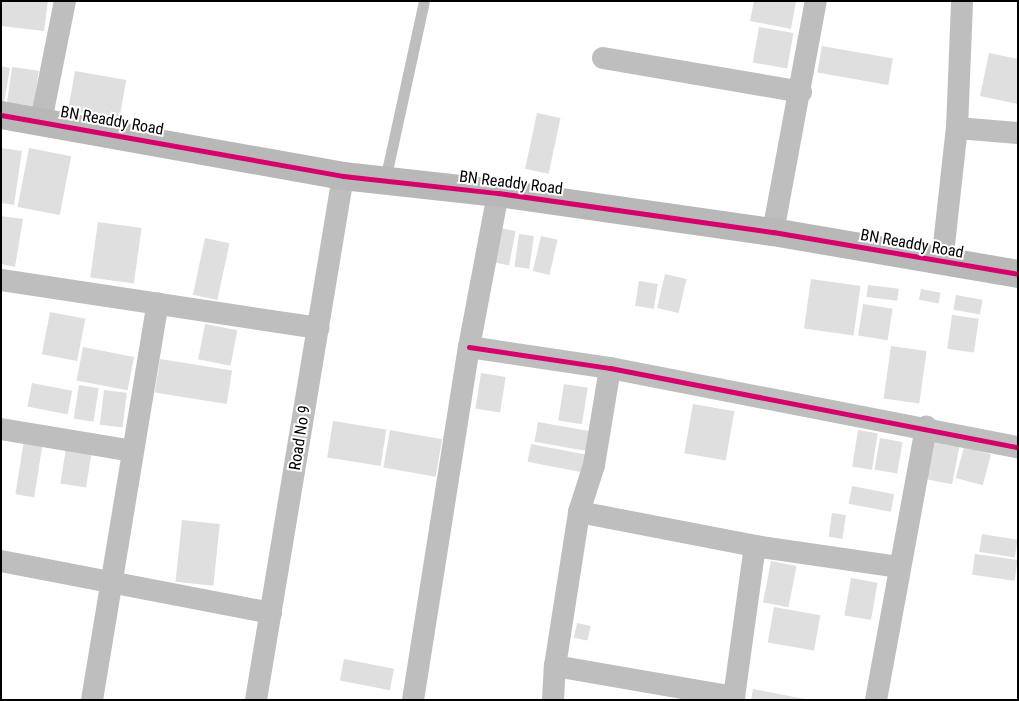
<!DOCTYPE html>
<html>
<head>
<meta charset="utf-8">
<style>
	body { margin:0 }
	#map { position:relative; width:1019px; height:701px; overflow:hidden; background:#fff; font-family:"Roboto Condensed",sans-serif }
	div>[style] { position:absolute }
	.building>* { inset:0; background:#dfdfdf; transform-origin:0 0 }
	.lane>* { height:11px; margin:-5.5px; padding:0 5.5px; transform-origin:5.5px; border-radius:5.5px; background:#bebebe }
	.street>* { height:22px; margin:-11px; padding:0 11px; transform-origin:11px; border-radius:11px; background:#bebebe }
	.secondary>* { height:28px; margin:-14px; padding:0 14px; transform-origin:14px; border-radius:14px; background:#b8b8b8 }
	.cycleway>* { height:5px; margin:-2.5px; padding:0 2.5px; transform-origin:2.5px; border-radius:2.5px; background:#d6006c }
	span { translate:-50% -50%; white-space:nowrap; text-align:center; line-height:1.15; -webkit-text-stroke:4px #fff; paint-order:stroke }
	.street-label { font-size:16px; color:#000 }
	.frame { position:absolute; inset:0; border:2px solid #000; pointer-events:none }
</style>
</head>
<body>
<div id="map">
	<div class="building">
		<i style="clip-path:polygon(1px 1px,48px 1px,44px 31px,1px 26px)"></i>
		<i style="clip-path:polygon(754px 1px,796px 1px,791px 29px,750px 21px)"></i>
		<i style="left:759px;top:27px;width:35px;height:36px;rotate:10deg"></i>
		<i style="left:822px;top:46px;width:72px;height:27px;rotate:10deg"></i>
		<i style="clip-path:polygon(989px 53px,1018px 59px,1018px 104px,980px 96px)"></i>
		<i style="clip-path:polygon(1px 66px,10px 68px,4px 103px,1px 103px)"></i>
		<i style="left:12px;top:67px;width:27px;height:37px;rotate:8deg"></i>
		<i style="left:75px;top:71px;width:52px;height:40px;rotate:10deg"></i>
		<i style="left:537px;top:113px;width:24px;height:57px;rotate:12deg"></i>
		<i style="clip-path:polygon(1px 148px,22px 151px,14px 205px,1px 203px)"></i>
		<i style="left:29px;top:148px;width:43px;height:60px;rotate:11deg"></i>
		<i style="clip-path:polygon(1px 216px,23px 219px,15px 267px,1px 264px)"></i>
		<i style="left:98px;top:222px;width:44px;height:56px;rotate:8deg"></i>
		<i style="left:500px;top:228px;width:16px;height:35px;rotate:11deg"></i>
		<i style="left:519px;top:234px;width:15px;height:33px;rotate:8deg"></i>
		<i style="left:541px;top:236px;width:17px;height:36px;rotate:13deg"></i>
		<i style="left:205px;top:238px;width:25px;height:58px;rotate:12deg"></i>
		<i style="left:665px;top:274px;width:22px;height:35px;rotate:13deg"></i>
		<i style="left:811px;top:279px;width:50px;height:50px;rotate:8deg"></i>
		<i style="left:639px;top:281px;width:19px;height:25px;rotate:9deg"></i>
		<i style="left:868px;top:285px;width:31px;height:12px;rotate:7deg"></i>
		<i style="left:921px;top:289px;width:20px;height:11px;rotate:11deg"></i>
		<i style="left:956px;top:295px;width:27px;height:15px;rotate:10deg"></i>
		<i style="left:863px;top:304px;width:30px;height:32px;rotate:9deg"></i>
		<i style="left:50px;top:312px;width:36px;height:43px;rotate:11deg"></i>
		<i style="left:952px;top:315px;width:27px;height:34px;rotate:8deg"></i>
		<i style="left:205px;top:324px;width:33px;height:36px;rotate:11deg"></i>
		<i style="left:891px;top:346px;width:36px;height:53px;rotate:8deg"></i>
		<i style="left:83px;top:347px;width:52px;height:34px;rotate:11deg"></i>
		<i style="left:160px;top:359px;width:73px;height:34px;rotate:9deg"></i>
		<i style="left:481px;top:373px;width:25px;height:36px;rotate:9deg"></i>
		<i style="left:32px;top:383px;width:41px;height:24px;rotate:11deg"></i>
		<i style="left:564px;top:384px;width:24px;height:37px;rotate:9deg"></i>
		<i style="left:79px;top:385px;width:20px;height:34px;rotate:9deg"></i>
		<i style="left:104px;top:390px;width:23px;height:35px;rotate:7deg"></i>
		<i style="left:693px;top:404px;width:42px;height:50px;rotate:10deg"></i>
		<i style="left:333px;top:421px;width:54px;height:37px;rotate:9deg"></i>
		<i style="left:538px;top:422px;width:56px;height:20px;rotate:10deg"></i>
		<i style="left:390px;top:430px;width:53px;height:38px;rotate:10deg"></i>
		<i style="left:858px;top:430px;width:20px;height:37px;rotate:9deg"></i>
		<i style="left:880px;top:438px;width:23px;height:32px;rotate:10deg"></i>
		<i style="left:24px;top:440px;width:19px;height:55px;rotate:9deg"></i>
		<i style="left:934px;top:441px;width:26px;height:39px;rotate:11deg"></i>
		<i style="left:531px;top:444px;width:58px;height:18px;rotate:11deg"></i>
		<i style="left:964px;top:447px;width:28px;height:32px;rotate:15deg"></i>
		<i style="left:66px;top:448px;width:26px;height:36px;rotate:9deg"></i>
		<i style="left:852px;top:486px;width:43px;height:18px;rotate:11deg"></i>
		<i style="left:832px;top:513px;width:14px;height:24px;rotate:8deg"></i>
		<i style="left:182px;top:520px;width:38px;height:62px;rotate:6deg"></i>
		<i style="left:982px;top:534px;width:36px;height:18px;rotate:9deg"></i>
		<i style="left:975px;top:554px;width:43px;height:21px;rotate:8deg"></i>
		<i style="left:771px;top:561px;width:26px;height:42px;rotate:11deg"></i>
		<i style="left:851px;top:578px;width:27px;height:38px;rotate:10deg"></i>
		<i style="left:774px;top:607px;width:47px;height:36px;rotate:10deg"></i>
		<i style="left:577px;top:623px;width:14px;height:15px;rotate:12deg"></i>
		<i style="left:344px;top:659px;width:51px;height:22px;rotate:11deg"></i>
		<i style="clip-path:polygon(753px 689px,805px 699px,805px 700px,751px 700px)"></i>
	</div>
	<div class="lane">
		<i style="left:385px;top:180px;width:183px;rotate:-77.7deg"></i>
	</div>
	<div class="street">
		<i style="left:603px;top:58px;width:201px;rotate:9.7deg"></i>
		<i style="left:41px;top:121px;width:122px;rotate:-78.7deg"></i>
		<i style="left:957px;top:128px;width:61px;rotate:4.7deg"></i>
		<i style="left:773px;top:232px;width:235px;rotate:-79.5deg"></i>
		<i style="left:942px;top:263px;width:136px;rotate:-83.7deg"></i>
		<i style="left:957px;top:128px;width:127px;rotate:-87.7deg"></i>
		<i style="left:1px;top:280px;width:321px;rotate:8.6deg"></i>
		<i style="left:469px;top:347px;width:143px;rotate:8.5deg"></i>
		<i style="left:610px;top:368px;width:416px;rotate:11deg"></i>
		<i style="left:1px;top:429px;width:133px;rotate:9.5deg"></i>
		<i style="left:579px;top:512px;width:179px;rotate:10.9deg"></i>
		<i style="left:755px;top:546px;width:146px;rotate:8.3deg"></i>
		<i style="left:1px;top:561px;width:275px;rotate:10.9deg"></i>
		<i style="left:555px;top:666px;width:182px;rotate:9.8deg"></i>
		<i style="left:734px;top:697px;width:152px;rotate:-82.1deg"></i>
		<i style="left:92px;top:700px;width:402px;rotate:-80.6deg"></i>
		<i style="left:256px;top:700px;width:531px;rotate:-80.57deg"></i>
		<i style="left:413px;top:700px;width:357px;rotate:-81deg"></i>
		<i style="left:469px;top:347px;width:157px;rotate:-79.3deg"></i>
		<i style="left:553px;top:700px;width:34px;rotate:-87deg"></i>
		<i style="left:555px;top:666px;width:156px;rotate:-81.1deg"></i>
		<i style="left:579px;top:512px;width:49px;rotate:-72.3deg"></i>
		<i style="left:594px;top:465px;width:98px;rotate:-80.6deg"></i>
		<i style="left:876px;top:700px;width:278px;rotate:-79.6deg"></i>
	</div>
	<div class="secondary">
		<i style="left:1px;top:115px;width:347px;rotate:10.1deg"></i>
		<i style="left:343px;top:176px;width:156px;rotate:6.3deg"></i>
		<i style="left:498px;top:193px;width:278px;rotate:8.1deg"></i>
		<i style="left:773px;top:232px;width:249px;rotate:9.7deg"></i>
	</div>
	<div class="cycleway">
		<i style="left:1px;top:115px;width:347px;rotate:10.1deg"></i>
		<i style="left:343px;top:176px;width:156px;rotate:6.3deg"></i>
		<i style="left:498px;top:193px;width:278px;rotate:8.1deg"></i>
		<i style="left:773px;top:232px;width:249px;rotate:9.7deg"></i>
		<i style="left:469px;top:347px;width:143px;rotate:8.5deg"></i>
		<i style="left:610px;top:368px;width:416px;rotate:11deg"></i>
	</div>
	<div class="street-label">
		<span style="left:112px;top:121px;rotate:10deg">BN Readdy Road</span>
		<span style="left:511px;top:183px;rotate:7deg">BN Readdy Road</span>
		<span style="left:912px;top:244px;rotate:10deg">BN Readdy Road</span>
		<span style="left:300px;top:438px;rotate:-81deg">Road No 9</span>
	</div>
	<div class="frame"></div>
</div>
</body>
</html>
